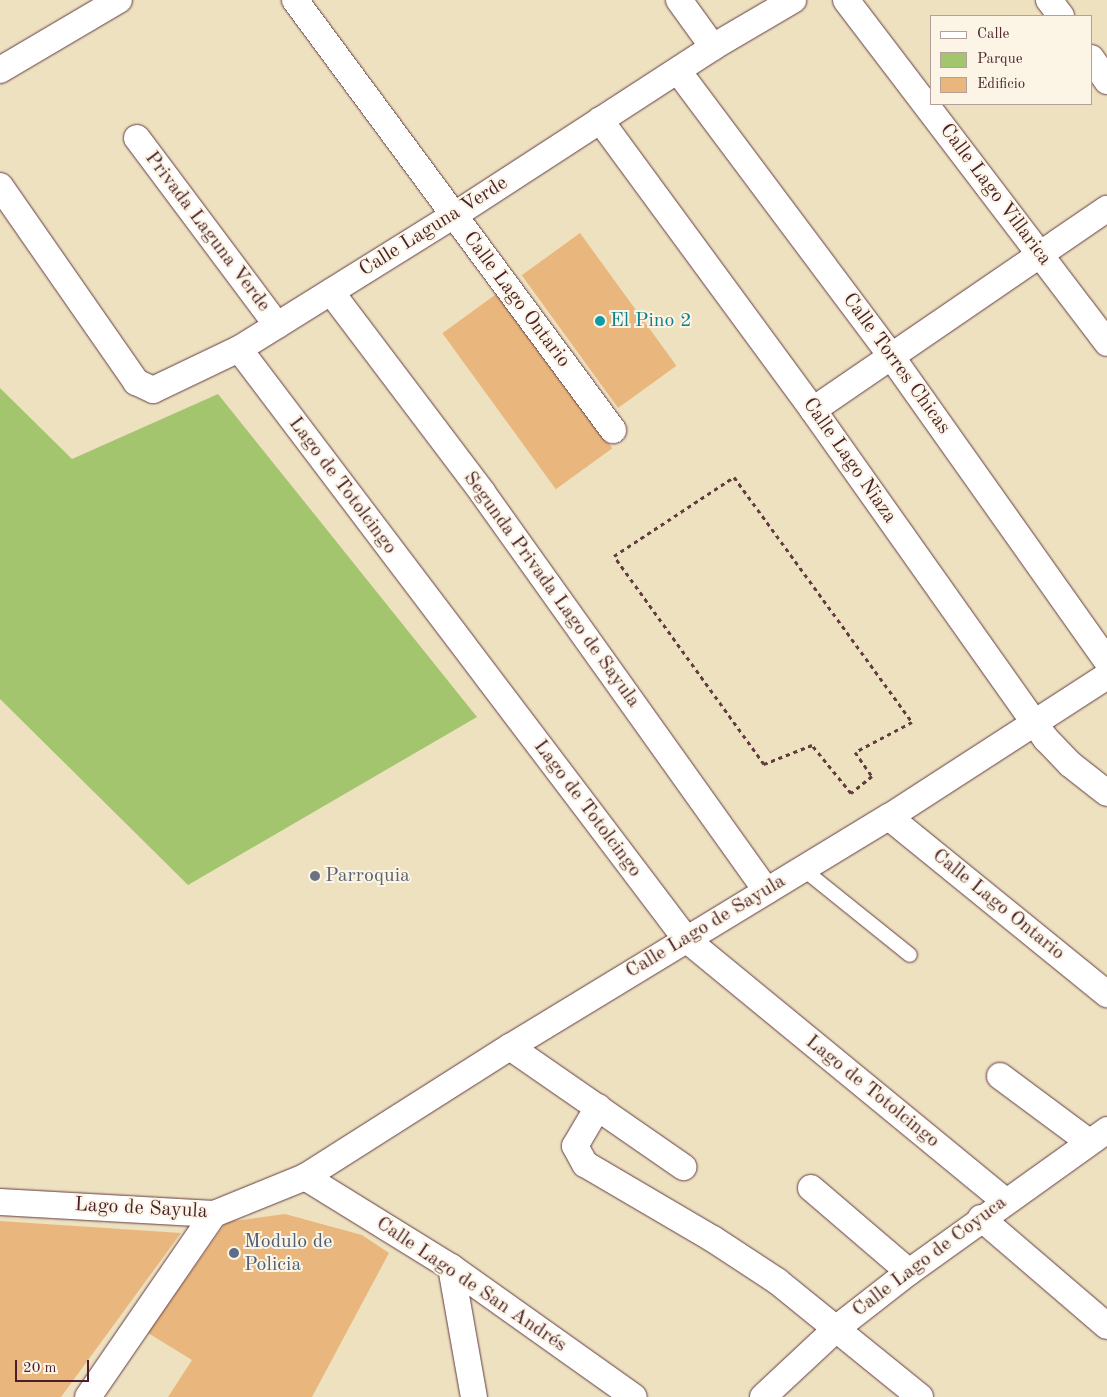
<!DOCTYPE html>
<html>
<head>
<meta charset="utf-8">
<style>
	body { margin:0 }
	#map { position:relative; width:1107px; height:1397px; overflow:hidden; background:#eee1c0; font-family:"Old Standard TT",serif }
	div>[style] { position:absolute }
	.green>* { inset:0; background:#a3c56e }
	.building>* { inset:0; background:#e9b77e; transform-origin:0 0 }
	.path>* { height:3px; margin-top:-1.5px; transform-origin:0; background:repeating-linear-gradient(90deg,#633c41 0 4px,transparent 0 8px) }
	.roads { filter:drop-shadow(0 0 1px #633c41) drop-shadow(0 0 1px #633c41) }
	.service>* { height:14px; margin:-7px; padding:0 7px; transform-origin:7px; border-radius:7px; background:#fff }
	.minor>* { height:26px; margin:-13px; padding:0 13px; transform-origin:13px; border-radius:13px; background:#fff }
	.dots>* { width:14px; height:14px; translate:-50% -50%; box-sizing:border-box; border:2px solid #fcf5e5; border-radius:50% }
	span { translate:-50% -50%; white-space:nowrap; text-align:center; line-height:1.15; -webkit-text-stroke:4px #fcf5e5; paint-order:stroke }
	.street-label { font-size:20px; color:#4a1f2b }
	.culture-label { font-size:20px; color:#0d838f }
	.left { translate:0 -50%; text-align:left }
	.worship-label { font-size:20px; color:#5b616d }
	.service-label { font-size:20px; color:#4e5e75 }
	.legend { position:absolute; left:930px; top:15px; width:162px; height:90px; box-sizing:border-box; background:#fcf5e5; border:1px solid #b59f9b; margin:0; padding:6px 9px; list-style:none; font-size:15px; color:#4a1f2b }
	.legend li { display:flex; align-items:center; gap:10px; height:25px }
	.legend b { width:25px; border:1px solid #b59f9b }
	.scale { position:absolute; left:15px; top:1360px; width:74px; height:22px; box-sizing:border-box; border:2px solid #4a1f2b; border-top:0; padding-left:6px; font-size:15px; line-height:18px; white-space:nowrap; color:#4a1f2b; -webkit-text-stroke:4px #fcf5e5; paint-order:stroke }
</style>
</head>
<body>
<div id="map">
	<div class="green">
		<i style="clip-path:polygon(0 388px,72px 459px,218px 394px,477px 717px,188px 885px,0 699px)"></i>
	</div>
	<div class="building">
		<i style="left:580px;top:233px;width:164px;height:72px;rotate:54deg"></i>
		<i style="left:499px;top:292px;width:193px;height:70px;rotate:54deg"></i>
		<i style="clip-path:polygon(285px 1214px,362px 1235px,389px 1253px,312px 1397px,168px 1397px,192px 1360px,148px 1333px,226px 1222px)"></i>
		<i style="clip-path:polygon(0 1221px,181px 1233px,61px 1397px,0 1397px)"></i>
	</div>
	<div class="path">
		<i style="left:734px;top:477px;width:303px;rotate:54deg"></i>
		<i style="left:912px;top:722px;width:64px;rotate:152.2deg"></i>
		<i style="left:855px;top:752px;width:29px;rotate:55deg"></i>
		<i style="left:872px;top:776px;width:27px;rotate:141deg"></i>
		<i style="left:851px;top:793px;width:62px;rotate:-129.1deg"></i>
		<i style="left:812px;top:745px;width:52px;rotate:158.4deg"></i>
		<i style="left:764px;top:764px;width:256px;rotate:-125.8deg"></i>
		<i style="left:614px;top:556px;width:144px;rotate:-33.4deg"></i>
	</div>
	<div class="roads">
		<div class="service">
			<i style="left:803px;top:869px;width:137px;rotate:38.8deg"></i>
		</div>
		<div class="minor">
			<i style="left:295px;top:0;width:535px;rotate:53.52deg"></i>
			<i style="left:679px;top:0;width:58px;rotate:54.1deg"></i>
			<i style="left:846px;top:0;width:431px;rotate:52.7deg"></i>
			<i style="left:1049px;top:0;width:20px;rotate:53deg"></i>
			<i style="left:1091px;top:58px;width:28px;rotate:55deg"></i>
			<i style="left:0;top:70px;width:138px;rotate:-30.5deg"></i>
			<i style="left:678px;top:71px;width:356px;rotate:53.2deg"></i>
			<i style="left:891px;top:356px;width:374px;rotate:54.7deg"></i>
			<i style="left:600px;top:120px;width:360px;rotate:53.7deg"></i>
			<i style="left:813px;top:410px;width:403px;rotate:54.7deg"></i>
			<i style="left:1046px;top:739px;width:35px;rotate:46deg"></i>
			<i style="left:1070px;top:764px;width:47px;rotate:38.1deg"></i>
			<i style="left:137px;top:138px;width:234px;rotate:53.2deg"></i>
			<i style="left:0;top:186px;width:239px;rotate:55.2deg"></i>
			<i style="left:136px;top:382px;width:19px;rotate:25deg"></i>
			<i style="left:153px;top:390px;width:95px;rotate:-25.5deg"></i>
			<i style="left:239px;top:349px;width:252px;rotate:-31.9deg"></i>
			<i style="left:453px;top:216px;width:310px;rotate:-33deg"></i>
			<i style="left:713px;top:47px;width:93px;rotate:-30.4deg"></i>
			<i style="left:331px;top:292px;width:251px;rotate:52.9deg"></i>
			<i style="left:482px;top:492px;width:490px;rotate:54.5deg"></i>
			<i style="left:239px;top:349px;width:740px;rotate:52.85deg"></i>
			<i style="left:686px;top:939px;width:413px;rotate:39.4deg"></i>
			<i style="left:813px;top:410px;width:356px;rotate:-34.4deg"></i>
			<i style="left:889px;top:817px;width:281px;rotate:39.1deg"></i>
			<i style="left:510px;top:1047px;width:211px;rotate:34.7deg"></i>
			<i style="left:1000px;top:1076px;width:111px;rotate:36.6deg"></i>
			<i style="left:598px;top:1107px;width:45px;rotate:120.5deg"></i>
			<i style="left:575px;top:1146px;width:21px;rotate:61deg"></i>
			<i style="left:585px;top:1164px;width:148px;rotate:30.4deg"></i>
			<i style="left:713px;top:1239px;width:77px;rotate:33.3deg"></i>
			<i style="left:777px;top:1281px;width:184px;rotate:39deg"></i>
			<i style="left:305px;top:1177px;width:172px;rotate:31.7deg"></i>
			<i style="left:451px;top:1267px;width:224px;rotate:35.4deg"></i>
			<i style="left:811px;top:1188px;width:129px;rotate:40.6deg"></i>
			<i style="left:0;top:1202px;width:214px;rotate:3.2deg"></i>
			<i style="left:214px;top:1214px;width:98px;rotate:-22.1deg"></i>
			<i style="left:305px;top:1177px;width:243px;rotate:-32.4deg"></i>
			<i style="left:510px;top:1047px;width:443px;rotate:-31.3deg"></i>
			<i style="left:889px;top:817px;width:260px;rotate:-32.9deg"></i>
			<i style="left:981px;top:1218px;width:166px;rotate:40.6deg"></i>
			<i style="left:451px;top:1267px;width:132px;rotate:80deg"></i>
			<i style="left:88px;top:1397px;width:222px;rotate:-55.5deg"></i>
			<i style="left:763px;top:1397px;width:101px;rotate:-43deg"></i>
			<i style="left:837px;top:1328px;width:91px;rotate:-37.9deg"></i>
			<i style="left:909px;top:1272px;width:244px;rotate:-35.6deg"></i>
		</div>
	</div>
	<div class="dots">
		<i style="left:600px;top:321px;background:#0f9aa8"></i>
		<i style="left:315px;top:876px;background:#6b7280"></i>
		<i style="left:234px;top:1253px;background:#5c6f8a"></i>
	</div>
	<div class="street-label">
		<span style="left:995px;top:195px;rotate:53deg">Calle Lago Villarica</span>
		<span style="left:434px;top:227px;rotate:-32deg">Calle Laguna Verde</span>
		<span style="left:207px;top:232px;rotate:53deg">Privada Laguna Verde</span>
		<span style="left:516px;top:300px;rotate:53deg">Calle Lago Ontario</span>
		<span style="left:896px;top:364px;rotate:54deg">Calle Torres Chicas</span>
		<span style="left:849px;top:461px;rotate:55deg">Calle Lago Niaza</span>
		<span style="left:342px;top:486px;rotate:53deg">Lago de Totolcingo</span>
		<span style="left:551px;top:590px;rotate:54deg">Segunda Privada Lago de Sayula</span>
		<span style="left:587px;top:809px;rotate:53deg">Lago de Totolcingo</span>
		<span style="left:998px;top:905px;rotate:39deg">Calle Lago Ontario</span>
		<span style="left:706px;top:927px;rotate:-31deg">Calle Lago de Sayula</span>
		<span style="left:872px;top:1092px;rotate:39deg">Lago de Totolcingo</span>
		<span style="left:141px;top:1209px;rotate:3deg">Lago de Sayula</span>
		<span style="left:930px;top:1257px;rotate:-37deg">Calle Lago de Coyuca</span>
		<span style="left:471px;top:1285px;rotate:34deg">Calle Lago de San Andrés</span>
	</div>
	<div class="culture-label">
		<span class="left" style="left:610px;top:321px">El Pino 2</span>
	</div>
	<div class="worship-label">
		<span class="left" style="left:325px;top:876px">Parroquia</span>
	</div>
	<div class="service-label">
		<span class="left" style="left:244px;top:1254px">Modulo de<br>Policia</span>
	</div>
	<ul class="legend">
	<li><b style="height:6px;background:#fff"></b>Calle</li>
	<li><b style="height:14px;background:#a3c56e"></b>Parque</li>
	<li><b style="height:14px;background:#e9b77e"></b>Edificio</li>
	</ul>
	<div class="scale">20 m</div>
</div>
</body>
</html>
